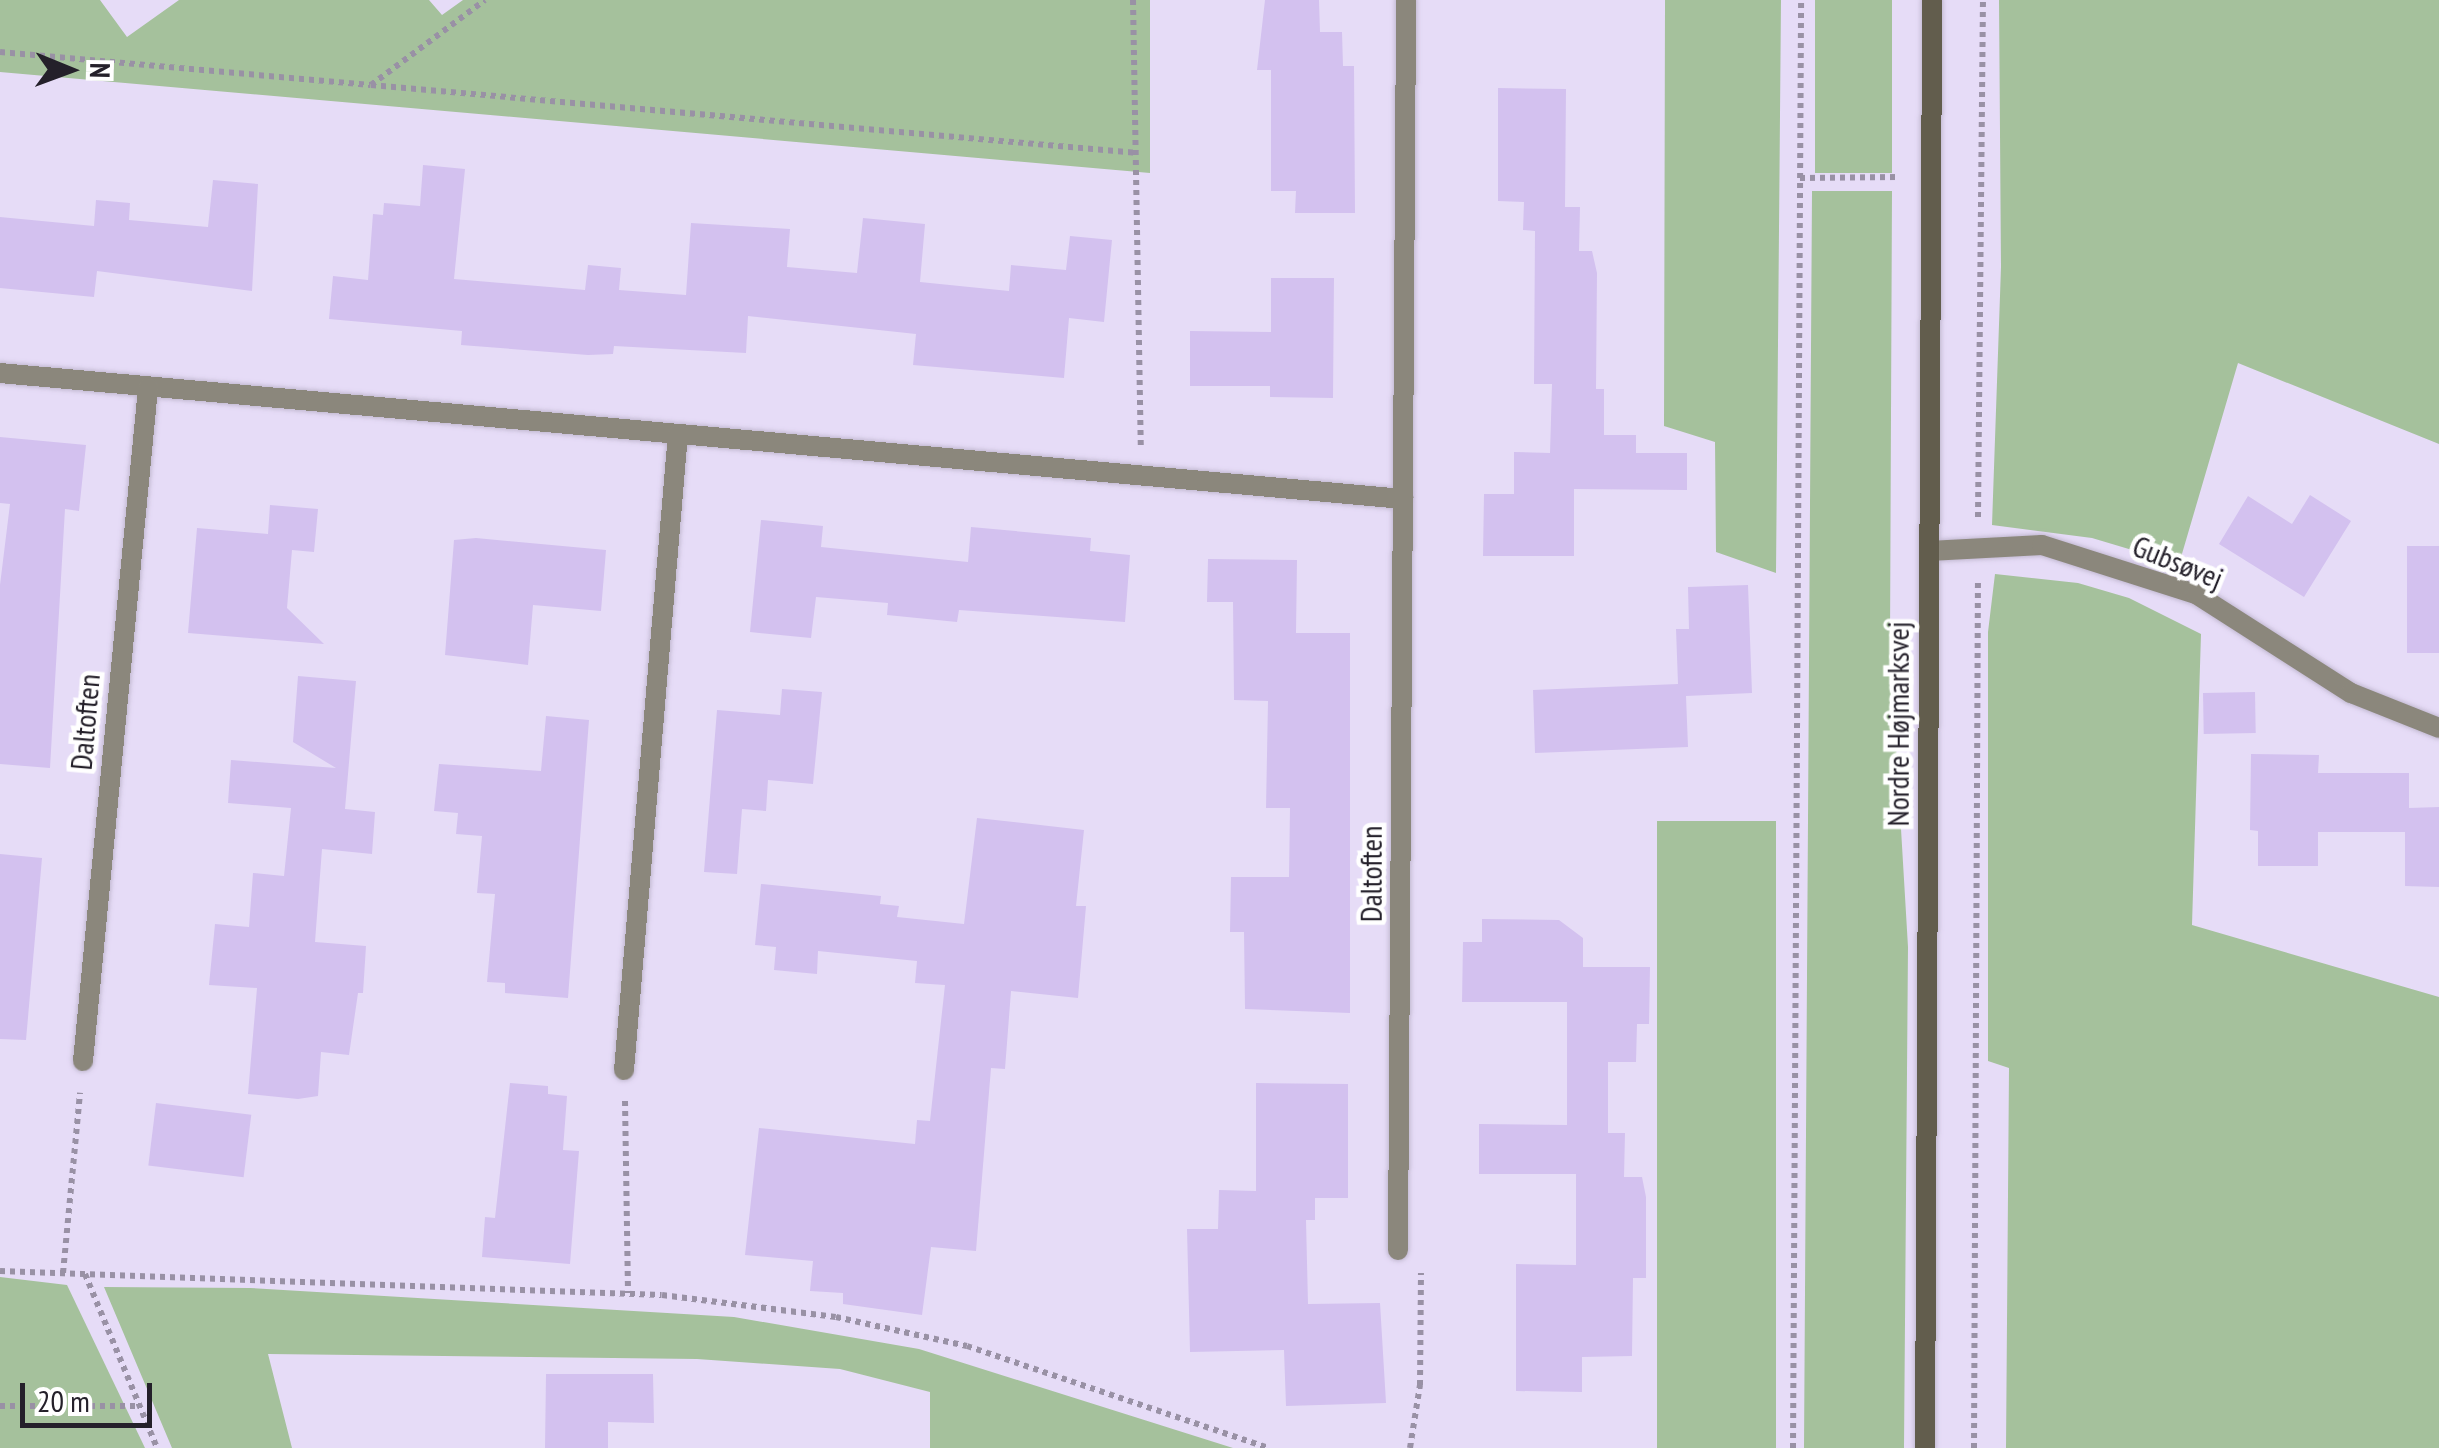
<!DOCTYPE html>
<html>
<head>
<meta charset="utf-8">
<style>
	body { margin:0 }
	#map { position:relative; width:2439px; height:1448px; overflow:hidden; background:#e6dcf7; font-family:"PT Sans Narrow",sans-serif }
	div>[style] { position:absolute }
	.green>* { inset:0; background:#a5c19c; transform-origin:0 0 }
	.building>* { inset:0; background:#d3c1ef; transform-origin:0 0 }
	.path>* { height:6px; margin-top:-3px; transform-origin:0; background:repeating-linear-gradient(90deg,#9991a5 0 5px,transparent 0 10px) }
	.roads { filter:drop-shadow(0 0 2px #c3bad2) drop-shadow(0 0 2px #c3bad2) }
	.street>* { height:20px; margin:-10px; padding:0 10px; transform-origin:10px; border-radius:10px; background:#8b877c }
	.secondary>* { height:20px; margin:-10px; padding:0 10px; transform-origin:10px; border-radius:10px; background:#625d4d }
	span { translate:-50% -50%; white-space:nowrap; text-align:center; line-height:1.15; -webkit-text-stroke:9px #fff; paint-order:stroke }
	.street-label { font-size:30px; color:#24202a }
	.north { position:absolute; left:20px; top:20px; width:100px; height:100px; -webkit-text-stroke:8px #fff; paint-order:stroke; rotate:91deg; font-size:28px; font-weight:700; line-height:40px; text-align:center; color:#24202a }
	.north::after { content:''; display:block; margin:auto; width:35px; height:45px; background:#24202a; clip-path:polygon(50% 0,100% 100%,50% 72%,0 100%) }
	.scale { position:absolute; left:20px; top:1383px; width:132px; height:45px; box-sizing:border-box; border:5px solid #24202a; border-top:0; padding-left:12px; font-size:30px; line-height:35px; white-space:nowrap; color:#24202a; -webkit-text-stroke:8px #fff; paint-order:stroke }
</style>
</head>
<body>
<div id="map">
	<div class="green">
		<i style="clip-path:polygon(0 0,100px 0,127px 37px,179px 0,429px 0,442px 15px,463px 0,1150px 0,1150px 173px,0 72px)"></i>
		<i style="clip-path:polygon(1665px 0,1781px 0,1776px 573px,1716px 552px,1715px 442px,1664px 426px)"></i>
		<i style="left:1815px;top:0;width:77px;height:173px"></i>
		<i style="clip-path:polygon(1999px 0,2439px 0,2439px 444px,2238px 363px,2179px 564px,2092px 538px,1992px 525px,2001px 267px)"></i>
		<i style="clip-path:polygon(1812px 191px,1892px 191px,1890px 643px,1908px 947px,1904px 1448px,1804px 1448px)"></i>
		<i style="clip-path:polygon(1995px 574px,2078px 583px,2129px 598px,2201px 634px,2192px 925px,2439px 997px,2439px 1448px,2006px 1448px,2009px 1068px,1988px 1061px,1988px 632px)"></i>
		<i style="left:1657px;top:821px;width:119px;height:627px"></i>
		<i style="clip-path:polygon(0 1277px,67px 1285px,145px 1448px,0 1448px)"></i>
		<i style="clip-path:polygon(104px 1287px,250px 1288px,734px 1317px,919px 1349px,1233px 1448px,930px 1448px,930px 1392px,840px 1369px,697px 1359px,268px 1354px,292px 1448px,172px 1448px)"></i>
	</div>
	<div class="building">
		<i style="clip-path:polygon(1265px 0,1319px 0,1320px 32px,1342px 32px,1343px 66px,1354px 66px,1355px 213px,1295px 213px,1296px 191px,1271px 191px,1271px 70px,1257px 70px)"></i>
		<i style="clip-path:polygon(1498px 88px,1566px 89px,1565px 207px,1580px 207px,1579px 251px,1592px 251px,1597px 273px,1596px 389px,1604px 389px,1604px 435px,1636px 435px,1636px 453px,1687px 453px,1687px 490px,1574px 489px,1574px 556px,1483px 556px,1484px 494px,1514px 494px,1514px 452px,1550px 453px,1552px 384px,1534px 384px,1535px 231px,1523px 230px,1524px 202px,1498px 201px)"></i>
		<i style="clip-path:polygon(423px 165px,465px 169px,454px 279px,585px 290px,588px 265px,621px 268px,619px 290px,686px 295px,691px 223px,790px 229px,787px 267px,857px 273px,863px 218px,925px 224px,920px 282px,1009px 291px,1011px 265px,1066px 270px,1070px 236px,1112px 240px,1104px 322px,1069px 318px,1064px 378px,913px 365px,916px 334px,748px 316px,746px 353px,614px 346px,613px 354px,588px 355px,461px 345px,462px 331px,329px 319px,333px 276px,368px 280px,373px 214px,383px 215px,384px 203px,420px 206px)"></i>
		<i style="clip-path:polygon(213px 180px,258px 184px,252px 291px,97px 271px,94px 297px,0 288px,0 217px,94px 226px,96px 200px,130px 203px,129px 220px,208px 227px)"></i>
		<i style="clip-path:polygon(1271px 278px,1334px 278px,1333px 398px,1270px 397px,1270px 386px,1190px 386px,1190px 331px,1271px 332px)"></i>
		<i style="clip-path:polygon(0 437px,86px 445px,79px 511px,65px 509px,50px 768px,0 764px,0 585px,10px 504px,0 503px)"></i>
		<i style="clip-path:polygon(2310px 495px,2351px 521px,2304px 597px,2219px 544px,2248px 496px,2292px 524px)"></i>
		<i style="clip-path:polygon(270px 505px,318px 509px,314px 552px,292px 550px,287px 608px,324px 644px,188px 633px,197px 528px,268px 534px)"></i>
		<i style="clip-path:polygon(761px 520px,823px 526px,821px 547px,968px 562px,971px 527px,1091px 538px,1090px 551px,1130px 555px,1125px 622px,959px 610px,957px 622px,887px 615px,888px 603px,816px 597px,811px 638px,750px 632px)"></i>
		<i style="clip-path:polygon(476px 538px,606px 550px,601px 611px,533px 605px,528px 665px,445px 655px,454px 540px)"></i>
		<i style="left:2407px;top:546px;width:32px;height:107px"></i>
		<i style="clip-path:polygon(1208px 559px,1297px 560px,1296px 633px,1350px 633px,1350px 1013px,1245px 1009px,1244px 932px,1230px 932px,1231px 877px,1289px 877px,1290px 808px,1266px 808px,1268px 701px,1234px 700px,1233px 602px,1207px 602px)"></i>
		<i style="clip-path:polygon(1748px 585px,1752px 693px,1686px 696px,1688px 747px,1535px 753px,1533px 690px,1678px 684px,1676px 629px,1689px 629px,1688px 587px)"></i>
		<i style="clip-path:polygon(298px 676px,356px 681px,345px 809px,375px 812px,372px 854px,322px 849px,315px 942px,366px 946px,363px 993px,358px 993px,349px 1055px,321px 1052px,318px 1096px,298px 1099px,248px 1094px,257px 988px,209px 985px,215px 924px,249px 927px,253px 873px,284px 876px,291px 808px,228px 803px,231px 760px,336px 768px,293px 742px)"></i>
		<i style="clip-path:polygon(782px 689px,822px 692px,813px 784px,768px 780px,766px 811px,742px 809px,737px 874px,704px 872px,717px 710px,780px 715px)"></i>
		<i style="left:2255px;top:692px;width:41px;height:52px;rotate:89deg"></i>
		<i style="clip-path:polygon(546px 716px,589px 720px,568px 998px,505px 993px,505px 983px,487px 982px,495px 894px,477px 893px,482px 836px,456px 834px,458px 813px,434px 811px,439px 764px,541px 771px)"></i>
		<i style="clip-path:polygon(2251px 754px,2319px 755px,2318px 773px,2409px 773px,2409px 808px,2439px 807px,2439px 887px,2405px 886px,2405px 832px,2318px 832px,2318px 866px,2258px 866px,2258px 831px,2250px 830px)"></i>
		<i style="clip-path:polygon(977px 818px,1084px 830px,1076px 906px,1086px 906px,1078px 998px,1011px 991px,1005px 1069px,991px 1068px,976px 1251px,931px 1247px,922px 1315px,843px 1304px,843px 1293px,810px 1291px,813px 1261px,745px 1255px,759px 1128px,915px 1144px,917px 1120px,930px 1121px,945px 985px,915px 983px,917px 961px,818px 951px,817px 974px,774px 970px,776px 947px,755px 945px,761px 884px,881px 896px,880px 904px,899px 906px,897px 917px,964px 924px)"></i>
		<i style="clip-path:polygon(0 854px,42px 858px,26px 1040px,0 1039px)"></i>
		<i style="clip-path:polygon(1482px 919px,1559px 920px,1583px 938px,1583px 967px,1650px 967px,1649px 1024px,1637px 1024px,1636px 1062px,1608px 1062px,1608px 1133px,1625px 1133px,1624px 1177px,1642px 1177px,1646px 1197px,1646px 1278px,1633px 1278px,1632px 1356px,1582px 1357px,1582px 1392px,1516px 1391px,1516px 1264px,1576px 1265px,1576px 1174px,1479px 1174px,1479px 1124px,1567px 1125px,1567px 1002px,1462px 1002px,1463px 942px,1482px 942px)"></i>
		<i style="clip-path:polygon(510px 1083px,548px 1086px,548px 1094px,567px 1096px,563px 1150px,579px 1151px,570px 1264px,482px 1257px,485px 1217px,495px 1218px)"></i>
		<i style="clip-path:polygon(1256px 1083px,1348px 1084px,1348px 1198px,1315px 1198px,1315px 1220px,1306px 1220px,1308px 1304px,1380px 1303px,1386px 1403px,1286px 1406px,1284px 1350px,1190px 1352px,1187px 1229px,1218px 1229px,1219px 1190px,1256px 1191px)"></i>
		<i style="left:156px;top:1103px;width:96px;height:63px;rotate:7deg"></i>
		<i style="clip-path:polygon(546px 1374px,653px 1374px,654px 1423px,608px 1422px,608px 1448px,545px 1448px)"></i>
	</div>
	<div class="path">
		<i style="left:1133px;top:0;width:445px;rotate:89deg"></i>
		<i style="left:0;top:52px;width:372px;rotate:5.1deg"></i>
		<i style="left:371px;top:85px;width:142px;rotate:-36.7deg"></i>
		<i style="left:371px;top:85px;width:770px;rotate:5.07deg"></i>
		<i style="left:1800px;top:178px;width:99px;rotate:-0.6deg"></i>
		<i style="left:1978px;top:517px;width:517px;rotate:-89.45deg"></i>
		<i style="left:625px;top:1101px;width:192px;rotate:89.1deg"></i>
		<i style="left:0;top:1271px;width:662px;rotate:2.08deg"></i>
		<i style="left:662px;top:1295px;width:175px;rotate:7.2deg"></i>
		<i style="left:836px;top:1317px;width:134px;rotate:12.5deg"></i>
		<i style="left:967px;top:1346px;width:318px;rotate:18.7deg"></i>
		<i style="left:63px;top:1273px;width:181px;rotate:-84.6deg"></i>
		<i style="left:85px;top:1274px;width:188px;rotate:67.5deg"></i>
		<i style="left:0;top:1406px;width:140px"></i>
		<i style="left:1410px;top:1448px;width:64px;rotate:-81deg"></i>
		<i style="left:1420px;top:1385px;width:112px;rotate:-89.5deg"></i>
		<i style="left:1793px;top:1448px;width:1448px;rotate:-89.68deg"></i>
		<i style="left:1974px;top:1448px;width:869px;rotate:-89.74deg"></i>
	</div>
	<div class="roads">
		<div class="street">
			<i style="left:0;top:373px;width:1409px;rotate:5.13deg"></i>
			<i style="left:1929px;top:551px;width:113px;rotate:-3deg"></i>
			<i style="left:2042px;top:545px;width:162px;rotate:17.7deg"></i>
			<i style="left:2196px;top:594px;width:184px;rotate:32.6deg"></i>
			<i style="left:2351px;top:693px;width:95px;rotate:21.7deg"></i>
			<i style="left:83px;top:1061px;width:676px;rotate:-84.48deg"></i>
			<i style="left:624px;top:1070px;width:638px;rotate:-85.15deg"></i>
			<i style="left:1398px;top:1250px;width:1250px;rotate:-89.63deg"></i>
		</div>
		<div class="secondary">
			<i style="left:1925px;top:1448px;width:1448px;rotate:-89.72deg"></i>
		</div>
	</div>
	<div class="street-label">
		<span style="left:2178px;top:562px;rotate:22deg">Gubsøvej</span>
		<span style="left:85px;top:722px;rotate:-85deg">Daltoften</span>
		<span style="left:1898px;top:724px;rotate:-90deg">Nordre Højmarksvej</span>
		<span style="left:1371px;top:874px;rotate:-90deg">Daltoften</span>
	</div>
	<div class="north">N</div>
	<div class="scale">20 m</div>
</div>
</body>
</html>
